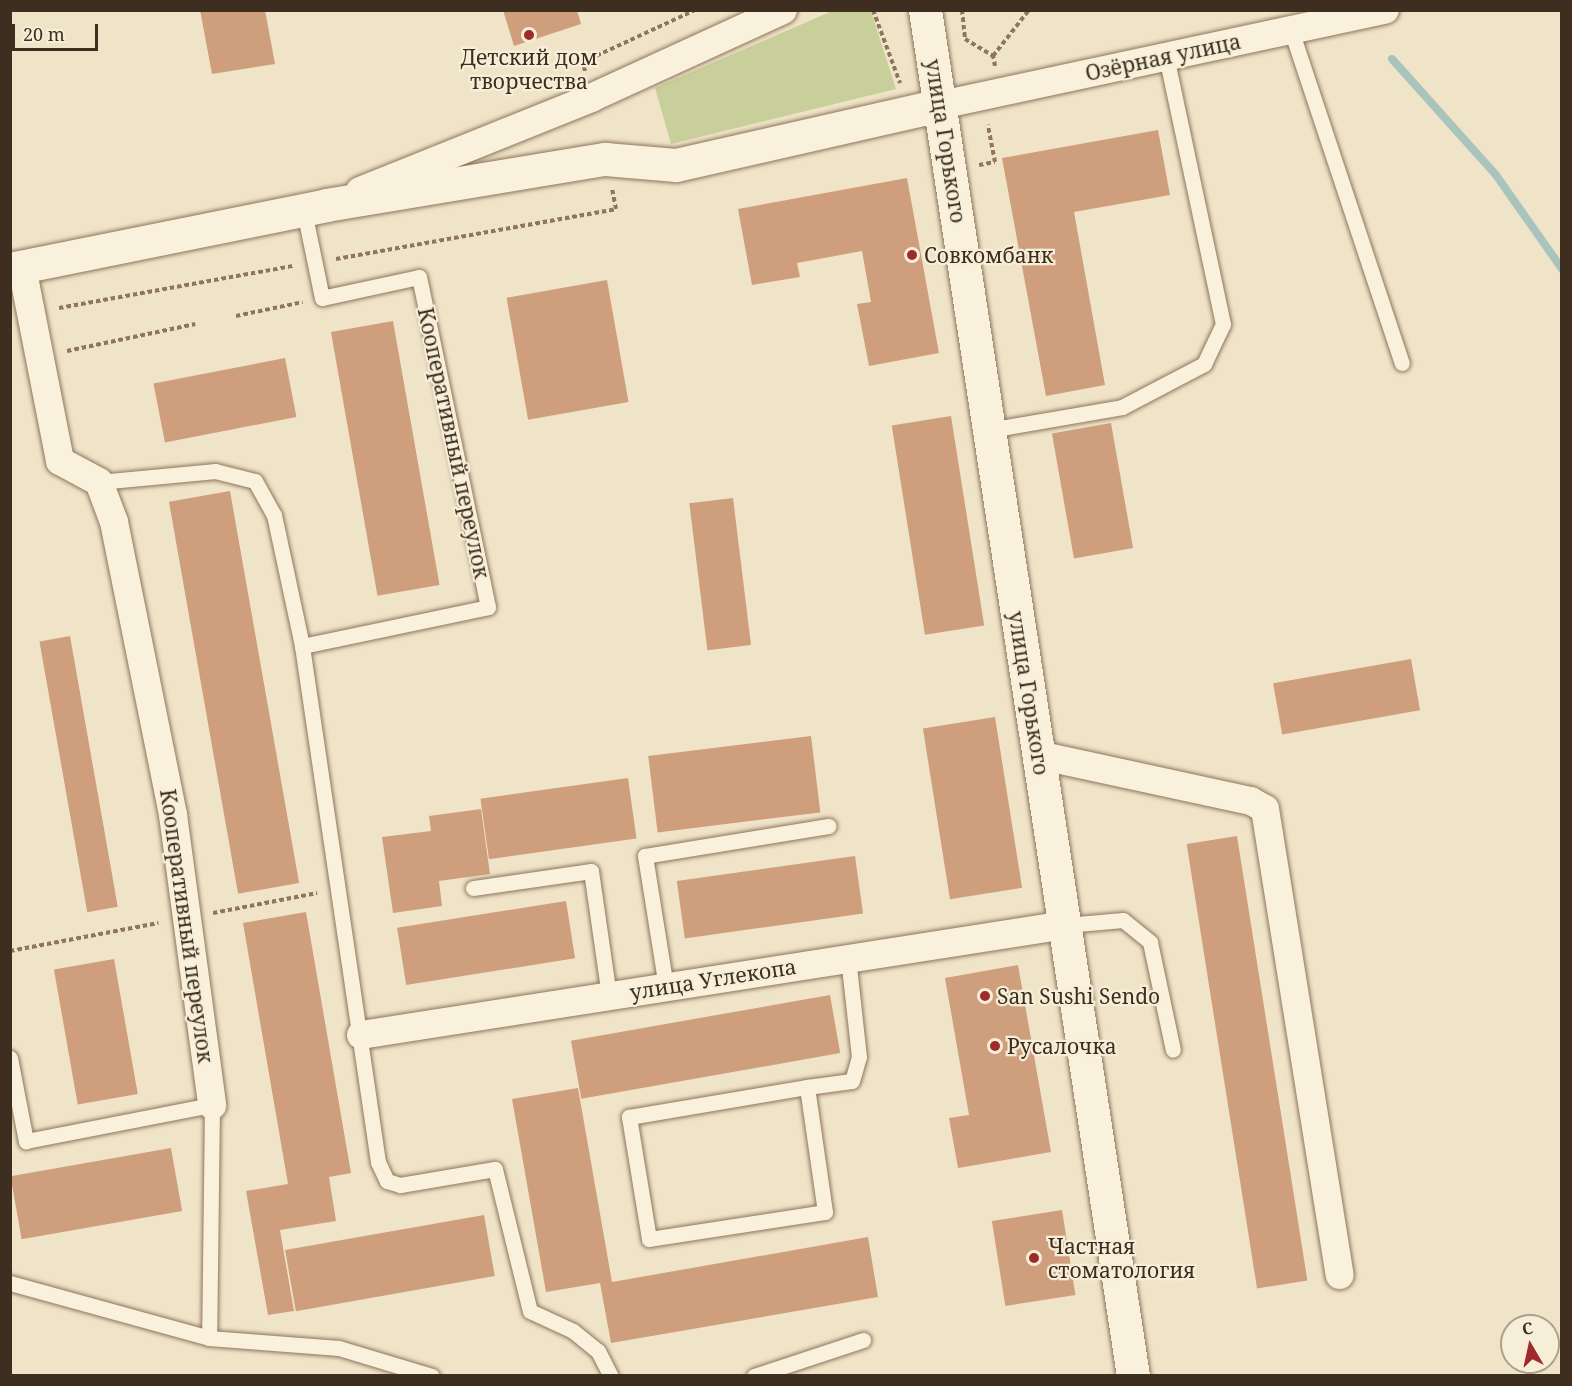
<!DOCTYPE html>
<html>
<head>
<meta charset="utf-8">
<style>
	body { margin:0 }
	#map { position:relative; width:1572px; height:1386px; overflow:hidden; background:#f0e4c8; font-family:"Noto Serif",serif }
	div>[style] { position:absolute }
	.green>* { inset:0; background:#c9cf9b }
	.stream>* { height:8px; margin:-4px; padding:0 4px; transform-origin:4px; border-radius:4px; background:#a9c4bc }
	.building>* { inset:0; background:#cf9f7d; transform-origin:0 0 }
	.path>* { height:4px; margin-top:-2px; transform-origin:0; background:repeating-linear-gradient(90deg,#8d765c 0 4.5px,transparent 0 7.5px) }
	.roads { filter:drop-shadow(0 0 2px #8d765c) drop-shadow(0 0 2px #8d765c) }
	.lane>* { height:15px; margin:-7.5px; padding:0 7.5px; transform-origin:7.5px; border-radius:7.5px; background:#faf1dc }
	.street>* { height:28px; margin:-14px; padding:0 14px; transform-origin:14px; border-radius:14px; background:#faf1dc }
	.secondary>* { height:33px; margin:-16.5px; padding:0 16.5px; transform-origin:16.5px; border-radius:16.5px; background:#faf1dc }
	.dots>* { width:16px; height:16px; translate:-50% -50%; box-sizing:border-box; border:3px solid #f7eed8; border-radius:50% }
	span { translate:-50% -50%; white-space:nowrap; text-align:center; line-height:1.15; -webkit-text-stroke:4.5px #f7eed8; paint-order:stroke }
	.poi-label { font-size:21px; color:#3d2e20 }
	.left { translate:0 -50%; text-align:left }
	.street-label { font-size:21px; color:#3d2e20 }
	.frame { position:absolute; inset:0; border:12px solid #3d2e20; pointer-events:none }
	.north { position:absolute; left:1500px; top:1314px; width:60px; height:60px; box-sizing:border-box; background:#f7eed8; border:2px solid #ada18e; border-radius:50%; rotate:351deg; font-size:16px; font-weight:700; line-height:24px; text-align:center; color:#3d2e20 }
	.north::after { content:''; display:block; margin:auto; width:21px; height:27px; background:#9e2a2b; clip-path:polygon(50% 0,100% 100%,50% 72%,0 100%) }
	.scale { position:absolute; left:12px; top:24px; width:86px; height:27px; box-sizing:border-box; border:3px solid #3d2e20; border-top:0; padding-left:8px; font-size:18px; line-height:21px; white-space:nowrap; color:#3d2e20; -webkit-text-stroke:4px #f7eed8; paint-order:stroke }
</style>
</head>
<body>
<div id="map">
	<div class="green">
		<i style="clip-path:polygon(871px 11px,896px 89px,671px 144px,655px 88px,832px 11px)"></i>
	</div>
	<div class="stream">
		<i style="left:1392px;top:59px;width:156px;rotate:48.1deg"></i>
		<i style="left:1496px;top:175px;width:115px;rotate:54.9deg"></i>
	</div>
	<div class="building">
		<i style="clip-path:polygon(200px 10px,265px 10px,275px 64px,212px 74px)"></i>
		<i style="clip-path:polygon(503px 10px,577px 10px,581px 24px,514px 46px)"></i>
		<i style="clip-path:polygon(1158px 130px,1170px 195px,1074px 212px,1105px 385px,1046px 396px,1002px 158px)"></i>
		<i style="clip-path:polygon(907px 178px,939px 353px,869px 366px,857px 304px,871px 302px,862px 251px,797px 263px,800px 277px,752px 285px,738px 209px)"></i>
		<i style="left:607px;top:280px;width:124px;height:102px;rotate:80deg"></i>
		<i style="left:393px;top:321px;width:268px;height:63px;rotate:80deg"></i>
		<i style="left:285px;top:358px;width:60px;height:134px;rotate:79deg"></i>
		<i style="left:951px;top:416px;width:212px;height:60px;rotate:81deg"></i>
		<i style="left:1111px;top:423px;width:127px;height:60px;rotate:80deg"></i>
		<i style="left:230px;top:491px;width:398px;height:62px;rotate:80deg"></i>
		<i style="left:733px;top:498px;width:148px;height:44px;rotate:83deg"></i>
		<i style="left:70px;top:636px;width:275px;height:31px;rotate:80deg"></i>
		<i style="left:1411px;top:659px;width:52px;height:140px;rotate:80deg"></i>
		<i style="left:995px;top:717px;width:173px;height:73px;rotate:81deg"></i>
		<i style="left:811px;top:736px;width:77px;height:164px;rotate:83deg"></i>
		<i style="left:628px;top:778px;width:61px;height:149px;rotate:82deg"></i>
		<i style="clip-path:polygon(481px 809px,490px 874px,439px 881px,442px 906px,393px 913px,382px 837px,431px 831px,429px 816px)"></i>
		<i style="left:1237px;top:836px;width:450px;height:51px;rotate:81deg"></i>
		<i style="left:855px;top:856px;width:58px;height:180px;rotate:82deg"></i>
		<i style="left:566px;top:901px;width:58px;height:171px;rotate:81deg"></i>
		<i style="clip-path:polygon(306px 912px,351px 1173px,329px 1177px,336px 1221px,280px 1230px,294px 1311px,268px 1315px,246px 1191px,288px 1184px,243px 923px)"></i>
		<i style="left:114px;top:959px;width:137px;height:61px;rotate:80deg"></i>
		<i style="clip-path:polygon(1018px 965px,1051px 1152px,958px 1168px,949px 1118px,969px 1115px,945px 978px)"></i>
		<i style="left:830px;top:995px;width:59px;height:263px;rotate:80deg"></i>
		<i style="clip-path:polygon(578px 1088px,612px 1282px,868px 1237px,878px 1297px,611px 1343px,600px 1283px,546px 1292px,512px 1099px)"></i>
		<i style="left:171px;top:1148px;width:64px;height:163px;rotate:80deg"></i>
		<i style="left:1062px;top:1210px;width:86px;height:71px;rotate:81deg"></i>
		<i style="left:484px;top:1215px;width:62px;height:202px;rotate:80deg"></i>
	</div>
	<div class="path">
		<i style="left:873px;top:10px;width:78px;rotate:69.7deg"></i>
		<i style="left:962px;top:10px;width:29px;rotate:84deg"></i>
		<i style="left:965px;top:39px;width:33px;rotate:31deg"></i>
		<i style="left:995px;top:66px;width:10px;rotate:-101deg"></i>
		<i style="left:993px;top:56px;width:58px;rotate:-52deg"></i>
		<i style="left:585px;top:71px;width:9px;rotate:-103deg"></i>
		<i style="left:583px;top:62px;width:123px;rotate:-24.9deg"></i>
		<i style="left:979px;top:165px;width:16px;rotate:-11deg"></i>
		<i style="left:995px;top:162px;width:38px;rotate:-101deg"></i>
		<i style="left:336px;top:259px;width:284px;rotate:-10.1deg"></i>
		<i style="left:616px;top:209px;width:20px;rotate:-101deg"></i>
		<i style="left:59px;top:308px;width:238px;rotate:-10.2deg"></i>
		<i style="left:236px;top:316px;width:68px;rotate:-11.8deg"></i>
		<i style="left:67px;top:351px;width:131px;rotate:-11.9deg"></i>
		<i style="left:213px;top:913px;width:106px;rotate:-10.9deg"></i>
		<i style="left:10px;top:951px;width:151px;rotate:-10.7deg"></i>
	</div>
	<div class="roads">
		<div class="lane">
			<i style="left:1291px;top:30px;width:351px;rotate:71.6deg"></i>
			<i style="left:989px;top:430px;width:135px;rotate:-9.8deg"></i>
			<i style="left:1122px;top:407px;width:93px;rotate:-27.7deg"></i>
			<i style="left:1204px;top:364px;width:44px;rotate:-64.6deg"></i>
			<i style="left:1223px;top:324px;width:274px;rotate:-102deg"></i>
			<i style="left:99px;top:482px;width:117px;rotate:-5.4deg"></i>
			<i style="left:215px;top:471px;width:41px;rotate:14deg"></i>
			<i style="left:255px;top:481px;width:39px;rotate:61deg"></i>
			<i style="left:274px;top:515px;width:134px;rotate:77.9deg"></i>
			<i style="left:302px;top:646px;width:522px;rotate:81.62deg"></i>
			<i style="left:378px;top:1162px;width:21px;rotate:65deg"></i>
			<i style="left:387px;top:1181px;width:14px;rotate:17deg"></i>
			<i style="left:400px;top:1185px;width:96px;rotate:-9.6deg"></i>
			<i style="left:495px;top:1169px;width:146px;rotate:76.2deg"></i>
			<i style="left:530px;top:1311px;width:47px;rotate:24.9deg"></i>
			<i style="left:573px;top:1331px;width:32px;rotate:39deg"></i>
			<i style="left:598px;top:1351px;width:28px;rotate:63deg"></i>
			<i style="left:302px;top:646px;width:190px;rotate:-11.8deg"></i>
			<i style="left:488px;top:607px;width:337px;rotate:-101.8deg"></i>
			<i style="left:419px;top:277px;width:99px;rotate:167.8deg"></i>
			<i style="left:322px;top:298px;width:89px;rotate:-101.7deg"></i>
			<i style="left:473px;top:888px;width:119px;rotate:-8.2deg"></i>
			<i style="left:591px;top:871px;width:126px;rotate:81.8deg"></i>
			<i style="left:1066px;top:925px;width:57px;rotate:-5deg"></i>
			<i style="left:1123px;top:920px;width:35px;rotate:39deg"></i>
			<i style="left:1150px;top:942px;width:110px;rotate:78deg"></i>
			<i style="left:666px;top:987px;width:133px;rotate:-99.1deg"></i>
			<i style="left:645px;top:856px;width:186px;rotate:-9.3deg"></i>
			<i style="left:10px;top:1058px;width:85px;rotate:79.1deg"></i>
			<i style="left:26px;top:1141px;width:189px;rotate:-11deg"></i>
			<i style="left:212px;top:1105px;width:233px;rotate:90.7deg"></i>
			<i style="left:807px;top:1087px;width:126px;rotate:81.8deg"></i>
			<i style="left:825px;top:1212px;width:178px;rotate:171.3deg"></i>
			<i style="left:649px;top:1239px;width:124px;rotate:-99.3deg"></i>
			<i style="left:629px;top:1117px;width:181px;rotate:-9.6deg"></i>
			<i style="left:807px;top:1087px;width:45px;rotate:-7.6deg"></i>
			<i style="left:852px;top:1081px;width:25px;rotate:-74deg"></i>
			<i style="left:859px;top:1057px;width:100px;rotate:-96.3deg"></i>
			<i style="left:10px;top:1283px;width:206px;rotate:15.4deg"></i>
			<i style="left:209px;top:1338px;width:130px;rotate:4.4deg"></i>
			<i style="left:339px;top:1348px;width:97px;rotate:16.8deg"></i>
			<i style="left:754px;top:1376px;width:115px;rotate:-18.3deg"></i>
		</div>
		<div class="street">
			<i style="left:941px;top:105px;width:454px;rotate:-12.1deg"></i>
			<i style="left:360px;top:191px;width:249px;rotate:-21.9deg"></i>
			<i style="left:591px;top:98px;width:211px;rotate:-24.6deg"></i>
			<i style="left:22px;top:267px;width:198px;rotate:78.9deg"></i>
			<i style="left:60px;top:461px;width:44px;rotate:28.3deg"></i>
			<i style="left:99px;top:482px;width:43px;rotate:69.4deg"></i>
			<i style="left:114px;top:522px;width:299px;rotate:78.6deg"></i>
			<i style="left:173px;top:815px;width:293px;rotate:82.3deg"></i>
			<i style="left:1038px;top:755px;width:218px;rotate:12.2deg"></i>
			<i style="left:1251px;top:801px;width:16px;rotate:30deg"></i>
			<i style="left:1265px;top:809px;width:472px;rotate:80.9deg"></i>
			<i style="left:361px;top:1035px;width:714px;rotate:-8.87deg"></i>
		</div>
		<div class="secondary">
			<i style="left:925px;top:10px;width:1382px;rotate:81.34deg"></i>
			<i style="left:10px;top:269px;width:322px;rotate:-11.4deg"></i>
			<i style="left:326px;top:205px;width:283px;rotate:-9.4deg"></i>
			<i style="left:605px;top:159px;width:71px;rotate:4.8deg"></i>
			<i style="left:676px;top:165px;width:272px;rotate:-12.8deg"></i>
		</div>
	</div>
	<div class="dots">
		<i style="left:529px;top:35px;background:#9e2a2b"></i>
		<i style="left:912px;top:255px;background:#9e2a2b"></i>
		<i style="left:985px;top:996px;background:#9e2a2b"></i>
		<i style="left:995px;top:1046px;background:#9e2a2b"></i>
		<i style="left:1034px;top:1258px;background:#9e2a2b"></i>
	</div>
	<div class="poi-label">
		<span style="left:529px;top:69px">Детский дом<br>творчества</span>
		<span class="left" style="left:924px;top:255px">Совкомбанк</span>
		<span class="left" style="left:997px;top:996px">San Sushi Sendo</span>
		<span class="left" style="left:1007px;top:1046px">Русалочка</span>
		<span class="left" style="left:1048px;top:1258px">Частная<br>стоматология</span>
	</div>
	<div class="street-label">
		<span style="left:1163px;top:57px;rotate:-12deg">Озёрная улица</span>
		<span style="left:946px;top:141px;rotate:81deg">улица Горького</span>
		<span style="left:454px;top:443px;rotate:78deg">Кооперативный переулок</span>
		<span style="left:1029px;top:693px;rotate:81deg">улица Горького</span>
		<span style="left:187px;top:926px;rotate:82deg">Кооперативный переулок</span>
		<span style="left:713px;top:979px;rotate:-9deg">улица Углекопа</span>
	</div>
	<div class="frame"></div>
	<div class="north">С</div>
	<div class="scale">20 m</div>
</div>
</body>
</html>
